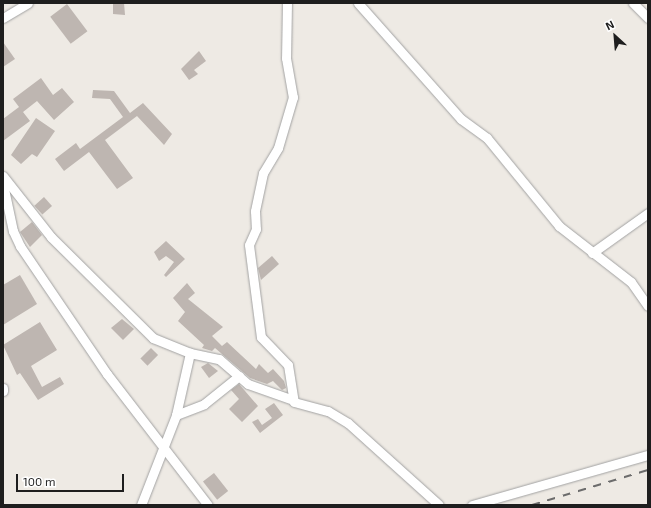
<!DOCTYPE html>
<html>
<head>
<meta charset="utf-8">
<style>
	body { margin:0 }
	#map { position:relative; width:651px; height:508px; overflow:hidden; background:#eeeae4; font-family:"Exo 2",sans-serif }
	div>[style] { position:absolute }
	.building>* { inset:0; background:#beb6b1; transform-origin:0 0 }
	.roads { filter:drop-shadow(0 0 1px #a2a2a2) drop-shadow(0 0 1px #a2a2a2) }
	.minor>* { height:9px; margin:-4.5px; padding:0 4.5px; transform-origin:4.5px; border-radius:4.5px; background:#fff }
	.rail>* { height:2px; margin-top:-1px; transform-origin:0; background:repeating-linear-gradient(90deg,#6c6c6c 0 8px,transparent 0 16px) }
	span { translate:-50% -50%; white-space:nowrap; text-align:center; line-height:1.15; -webkit-text-stroke:3.5px #fff; paint-order:stroke }
	.frame { position:absolute; inset:0; border:4px solid #1e1e1e; pointer-events:none }
	.north { position:absolute; left:595px; top:16px; width:40px; height:40px; -webkit-text-stroke:3px #fff; paint-order:stroke; rotate:334deg; font-size:11px; font-weight:700; line-height:16px; text-align:center; color:#1e1e1e }
	.north::after { content:''; display:block; margin:auto; width:14px; height:18px; background:#1e1e1e; clip-path:polygon(50% 0,100% 100%,50% 72%,0 100%) }
	.scale { position:absolute; left:16px; top:474px; width:108px; height:18px; box-sizing:border-box; border:2px solid #1e1e1e; border-top:0; padding-left:5px; font-size:12px; line-height:14px; white-space:nowrap; color:#1e1e1e; -webkit-text-stroke:3px #fff; paint-order:stroke }
</style>
</head>
<body>
<div id="map">
	<div class="building">
		<i style="clip-path:polygon(113px 3px,124px 3px,125px 15px,113px 14px)"></i>
		<i style="left:67px;top:4px;width:34px;height:21px;rotate:53deg"></i>
		<i style="clip-path:polygon(3px 42px,15px 59px,3px 67px)"></i>
		<i style="clip-path:polygon(199px 51px,206px 61px,194px 70px,198px 74px,189px 80px,181px 69px)"></i>
		<i style="clip-path:polygon(41px 78px,53px 95px,62px 88px,74px 102px,54px 120px,37px 101px,23px 112px,30px 121px,3px 141px,3px 119px,19px 107px,13px 99px)"></i>
		<i style="clip-path:polygon(93px 90px,114px 91px,130px 113px,143px 103px,172px 134px,164px 145px,137px 116px,105px 140px,133px 178px,117px 189px,89px 152px,64px 171px,55px 159px,76px 143px,80px 149px,123px 117px,110px 99px,92px 98px)"></i>
		<i style="clip-path:polygon(36px 118px,55px 131px,37px 157px,32px 154px,21px 164px,11px 155px)"></i>
		<i style="left:44px;top:197px;width:12px;height:13px;rotate:48deg"></i>
		<i style="clip-path:polygon(32px 222px,42px 235px,30px 247px,20px 232px)"></i>
		<i style="clip-path:polygon(166px 241px,185px 259px,166px 277px,164px 275px,174px 262px,166px 256px,159px 261px,154px 252px)"></i>
		<i style="clip-path:polygon(272px 256px,279px 264px,261px 280px,258px 268px)"></i>
		<i style="clip-path:polygon(20px 275px,37px 304px,3px 325px,3px 285px)"></i>
		<i style="clip-path:polygon(187px 283px,195px 293px,188px 299px,223px 327px,212px 336px,222px 346px,227px 342px,256px 369px,259px 364px,268px 373px,273px 369px,284px 381px,286px 388px,282px 390px,273px 381px,267px 384px,250px 378px,215px 348px,212px 351px,202px 348px,204px 345px,178px 321px,185px 312px,173px 298px)"></i>
		<i style="clip-path:polygon(122px 319px,134px 329px,123px 340px,111px 328px)"></i>
		<i style="clip-path:polygon(40px 322px,57px 350px,31px 366px,42px 387px,60px 377px,64px 384px,38px 400px,20px 373px,17px 375px,3px 345px)"></i>
		<i style="left:151px;top:348px;width:10px;height:15px;rotate:45deg"></i>
		<i style="clip-path:polygon(208px 363px,218px 371px,209px 378px,201px 367px)"></i>
		<i style="clip-path:polygon(239px 384px,258px 406px,242px 422px,229px 409px,239px 399px,231px 390px)"></i>
		<i style="clip-path:polygon(274px 403px,283px 415px,260px 433px,252px 422px,258px 419px,262px 425px,272px 418px,265px 409px)"></i>
		<i style="left:214px;top:473px;width:23px;height:14px;rotate:52deg"></i>
	</div>
	<div class="roads">
		<div class="minor">
			<i style="left:287px;top:3px;width:55px;rotate:91deg"></i>
			<i style="left:286px;top:58px;width:40px;rotate:80deg"></i>
			<i style="left:293px;top:97px;width:53px;rotate:106.4deg"></i>
			<i style="left:278px;top:148px;width:29px;rotate:121deg"></i>
			<i style="left:263px;top:173px;width:39px;rotate:102deg"></i>
			<i style="left:255px;top:211px;width:18px;rotate:87deg"></i>
			<i style="left:256px;top:229px;width:17px;rotate:114deg"></i>
			<i style="left:249px;top:245px;width:93px;rotate:82.6deg"></i>
			<i style="left:261px;top:337px;width:39px;rotate:46deg"></i>
			<i style="left:288px;top:365px;width:37px;rotate:81deg"></i>
			<i style="left:294px;top:402px;width:35px;rotate:15deg"></i>
			<i style="left:328px;top:411px;width:23px;rotate:31deg"></i>
			<i style="left:348px;top:423px;width:122px;rotate:42deg"></i>
			<i style="left:358px;top:3px;width:155px;rotate:48.4deg"></i>
			<i style="left:461px;top:119px;width:32px;rotate:36deg"></i>
			<i style="left:487px;top:138px;width:114px;rotate:50.7deg"></i>
			<i style="left:559px;top:226px;width:91px;rotate:37.9deg"></i>
			<i style="left:631px;top:282px;width:29px;rotate:55deg"></i>
			<i style="left:633px;top:3px;width:21px;rotate:45deg"></i>
			<i style="left:3px;top:18px;width:29px;rotate:-31deg"></i>
			<i style="left:3px;top:176px;width:78px;rotate:51.8deg"></i>
			<i style="left:51px;top:237px;width:144px;rotate:44.7deg"></i>
			<i style="left:153px;top:338px;width:40px;rotate:22deg"></i>
			<i style="left:190px;top:353px;width:30px;rotate:12deg"></i>
			<i style="left:219px;top:359px;width:38px;rotate:41deg"></i>
			<i style="left:248px;top:384px;width:48px;rotate:19.6deg"></i>
			<i style="left:3px;top:184px;width:48px;rotate:78deg"></i>
			<i style="left:13px;top:231px;width:17px;rotate:65deg"></i>
			<i style="left:20px;top:246px;width:155px;rotate:55.8deg"></i>
			<i style="left:107px;top:374px;width:165px;rotate:52.4deg"></i>
			<i style="left:592px;top:253px;width:69px;rotate:-35.5deg"></i>
			<i style="left:3px;top:388px;width:3px;rotate:90deg"></i>
			<i style="left:176px;top:415px;width:30px;rotate:-21deg"></i>
			<i style="left:204px;top:404px;width:45px;rotate:-38.7deg"></i>
			<i style="left:141px;top:505px;width:97px;rotate:-68.7deg"></i>
			<i style="left:176px;top:415px;width:64px;rotate:-77.3deg"></i>
			<i style="left:472px;top:505px;width:183px;rotate:-15.9deg"></i>
		</div>
	</div>
	<div class="rail">
		<i style="left:532px;top:505px;width:121px;rotate:-16.8deg"></i>
	</div>
	<div class="frame"></div>
	<div class="north">N</div>
	<div class="scale">100 m</div>
</div>
</body>
</html>
